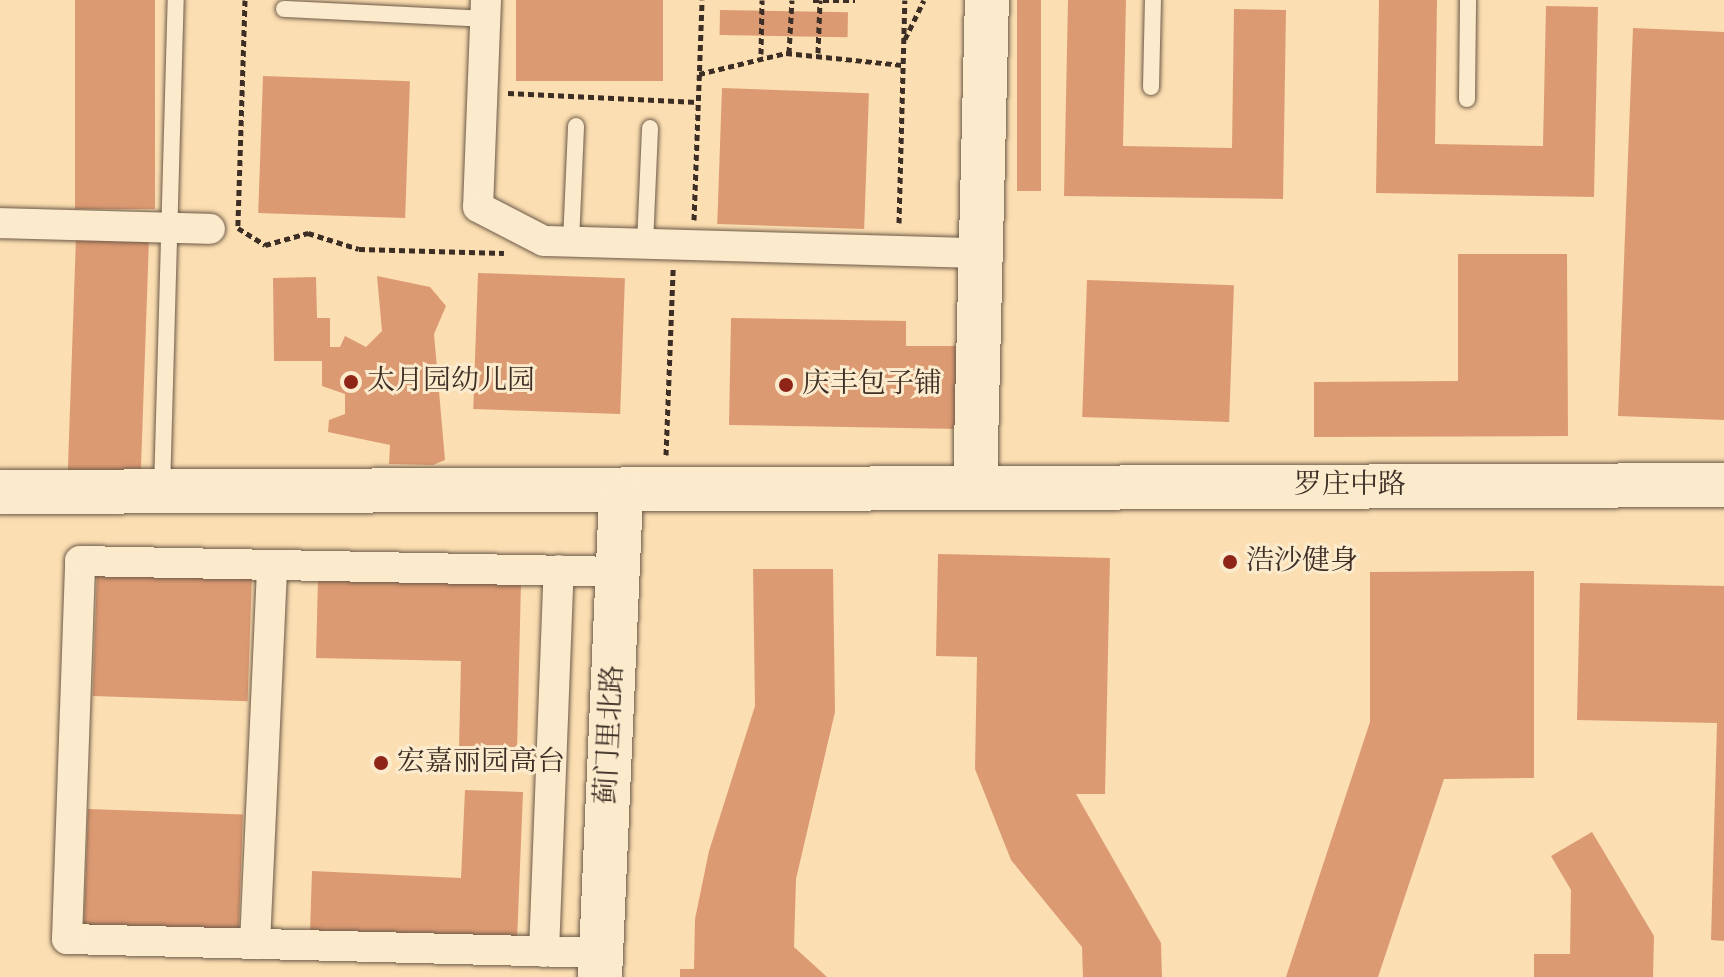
<!DOCTYPE html>
<html>
<head>
<meta charset="utf-8">
<style>
	body { margin:0 }
	#map { position:relative; width:1724px; height:977px; overflow:hidden; background:#fbdeb1; font-family:"IM FELL English","Noto Serif SC",serif }
	div>[style] { position:absolute }
	.building>* { inset:0; background:#dc9a72; transform-origin:0 0 }
	.path>* { height:5px; margin-top:-2.5px; transform-origin:0; background:repeating-linear-gradient(90deg,#3c2d25 0 6px,transparent 0 10px) }
	.roads { filter:drop-shadow(0 0 2px #6c5948) drop-shadow(0 0 2px #6c5948) }
	.lane>* { height:16px; margin:-8px; padding:0 8px; transform-origin:8px; border-radius:8px; background:#fceacc }
	.street>* { height:30px; margin:-15px; padding:0 15px; transform-origin:15px; border-radius:15px; background:#fceacc }
	.secondary>* { height:44px; margin:-22px; padding:0 22px; transform-origin:22px; border-radius:22px; background:#fceacc }
	.dots>* { width:22px; height:22px; translate:-50% -50%; box-sizing:border-box; border:4px solid #fceacc; border-radius:50% }
	span { translate:-50% -50%; white-space:nowrap; text-align:center; line-height:1.15; -webkit-text-stroke:6px #fceacc; paint-order:stroke }
	.poi-label { font-size:28px; color:#3c2d25 }
	.left { translate:0 -50%; text-align:left }
	.street-label { font-size:28px; color:#3c2d25 }
</style>
</head>
<body>
<div id="map">
	<div class="building">
		<i style="left:75px;top:0;width:80px;height:209px"></i>
		<i style="left:516px;top:0;width:147px;height:81px"></i>
		<i style="left:1017px;top:0;width:24px;height:191px"></i>
		<i style="clip-path:polygon(1068px 0,1126px 0,1123px 146px,1232px 148px,1234px 9px,1286px 10px,1283px 199px,1064px 196px)"></i>
		<i style="clip-path:polygon(1379px 0,1437px 0,1435px 144px,1543px 146px,1546px 6px,1598px 7px,1594px 197px,1376px 193px)"></i>
		<i style="left:720px;top:10px;width:128px;height:25px;rotate:1deg"></i>
		<i style="clip-path:polygon(1633px 28px,1724px 32px,1724px 420px,1618px 416px)"></i>
		<i style="left:263px;top:76px;width:147px;height:137px;rotate:2deg"></i>
		<i style="left:722px;top:88px;width:147px;height:136px;rotate:2deg"></i>
		<i style="left:76px;top:237px;width:73px;height:247px;rotate:2deg"></i>
		<i style="clip-path:polygon(1458px 254px,1567px 254px,1568px 436px,1314px 437px,1314px 382px,1458px 381px)"></i>
		<i style="left:478px;top:273px;width:147px;height:136px;rotate:2deg"></i>
		<i style="clip-path:polygon(377px 276px,430px 287px,446px 306px,434px 334px,445px 460px,433px 465px,389px 464px,390px 445px,328px 432px,329px 420px,345px 414px,345px 394px,322px 386px,322px 361px,274px 361px,273px 278px,316px 277px,317px 318px,330px 318px,330px 347px,340px 347px,345px 336px,366px 347px,382px 331px)"></i>
		<i style="left:1087px;top:280px;width:147px;height:137px;rotate:2deg"></i>
		<i style="clip-path:polygon(731px 318px,906px 321px,906px 346px,962px 346px,961px 429px,729px 425px)"></i>
		<i style="clip-path:polygon(938px 554px,1110px 558px,1105px 794px,1076px 794px,1161px 943px,1162px 977px,1083px 977px,1082px 947px,1011px 860px,975px 769px,977px 657px,936px 656px)"></i>
		<i style="clip-path:polygon(753px 569px,833px 569px,835px 712px,796px 879px,794px 947px,827px 977px,680px 977px,680px 969px,694px 969px,695px 919px,709px 851px,755px 706px)"></i>
		<i style="clip-path:polygon(1534px 571px,1534px 778px,1444px 779px,1378px 977px,1286px 977px,1370px 722px,1370px 572px)"></i>
		<i style="left:97px;top:572px;width:155px;height:124px;rotate:2deg"></i>
		<i style="clip-path:polygon(318px 578px,521px 582px,517px 750px,459px 749px,461px 661px,316px 658px)"></i>
		<i style="clip-path:polygon(1580px 583px,1724px 586px,1724px 941px,1711px 940px,1717px 723px,1577px 720px)"></i>
		<i style="clip-path:polygon(465px 790px,523px 792px,517px 941px,310px 933px,312px 871px,461px 878px)"></i>
		<i style="left:88px;top:809px;width:155px;height:124px;rotate:2deg"></i>
		<i style="clip-path:polygon(1592px 832px,1654px 936px,1653px 977px,1534px 977px,1534px 954px,1570px 954px,1571px 890px,1551px 856px)"></i>
	</div>
	<div class="path">
		<i style="left:245px;top:0;width:228px;rotate:91.8deg"></i>
		<i style="left:238px;top:228px;width:32px;rotate:32deg"></i>
		<i style="left:265px;top:245px;width:45px;rotate:-15.6deg"></i>
		<i style="left:308px;top:233px;width:53px;rotate:17.4deg"></i>
		<i style="left:359px;top:249px;width:145px;rotate:1.6deg"></i>
		<i style="left:813px;top:0;width:42px"></i>
		<i style="left:905px;top:39px;width:43px;rotate:-64deg"></i>
		<i style="left:789px;top:53px;width:53px;rotate:-86.8deg"></i>
		<i style="left:818px;top:53px;width:53px;rotate:-87.8deg"></i>
		<i style="left:761px;top:54px;width:54px;rotate:-88.9deg"></i>
		<i style="left:699px;top:74px;width:89px;rotate:-13.6deg"></i>
		<i style="left:786px;top:53px;width:118px;rotate:5.9deg"></i>
		<i style="left:508px;top:93px;width:190px;rotate:2.7deg"></i>
		<i style="left:694px;top:220px;width:220px;rotate:-87.9deg"></i>
		<i style="left:899px;top:223px;width:223px;rotate:-88.5deg"></i>
		<i style="left:666px;top:455px;width:186px;rotate:-87.8deg"></i>
	</div>
	<div class="roads">
		<div class="lane">
			<i style="left:284px;top:9px;width:201px;rotate:2.8deg"></i>
			<i style="left:1151px;top:87px;width:87px;rotate:-88.7deg"></i>
			<i style="left:1467px;top:99px;width:99px;rotate:-89.4deg"></i>
			<i style="left:571px;top:242px;width:116px;rotate:-87.5deg"></i>
			<i style="left:645px;top:244px;width:116px;rotate:-87.5deg"></i>
			<i style="left:162px;top:490px;width:490px;rotate:-88.4deg"></i>
		</div>
		<div class="street">
			<i style="left:486px;top:0;width:207px;rotate:92.2deg"></i>
			<i style="left:478px;top:207px;width:74px;rotate:27.3deg"></i>
			<i style="left:544px;top:241px;width:437px;rotate:1.6deg"></i>
			<i style="left:0;top:223px;width:210px;rotate:1.6deg"></i>
			<i style="left:255px;top:944px;width:379px;rotate:-87.4deg"></i>
			<i style="left:544px;top:952px;width:382px;rotate:-87.8deg"></i>
			<i style="left:607px;top:953px;width:540px;rotate:-178.51deg"></i>
			<i style="left:67px;top:939px;width:378px;rotate:-88deg"></i>
			<i style="left:80px;top:561px;width:538px;rotate:1.17deg"></i>
		</div>
		<div class="secondary">
			<i style="left:975px;top:487px;width:487px;rotate:-88.6deg"></i>
			<i style="left:0;top:492px;width:1724px;rotate:-0.23deg"></i>
			<i style="left:600px;top:977px;width:484px;rotate:-87.5deg"></i>
		</div>
	</div>
	<div class="dots">
		<i style="left:351px;top:382px;background:#8f2418"></i>
		<i style="left:786px;top:385px;background:#8f2418"></i>
		<i style="left:1230px;top:562px;background:#8f2418"></i>
		<i style="left:381px;top:763px;background:#8f2418"></i>
	</div>
	<div class="poi-label">
		<span class="left" style="left:367px;top:382px">太月园幼儿园</span>
		<span class="left" style="left:802px;top:385px">庆丰包子铺</span>
		<span class="left" style="left:1246px;top:562px">浩沙健身</span>
		<span class="left" style="left:397px;top:763px">宏嘉丽园高台</span>
	</div>
	<div class="street-label">
		<span style="left:1350px;top:486px">罗庄中路</span>
		<span style="left:611px;top:735px;rotate:-87deg">蓟门里北路</span>
	</div>
</div>
</body>
</html>
